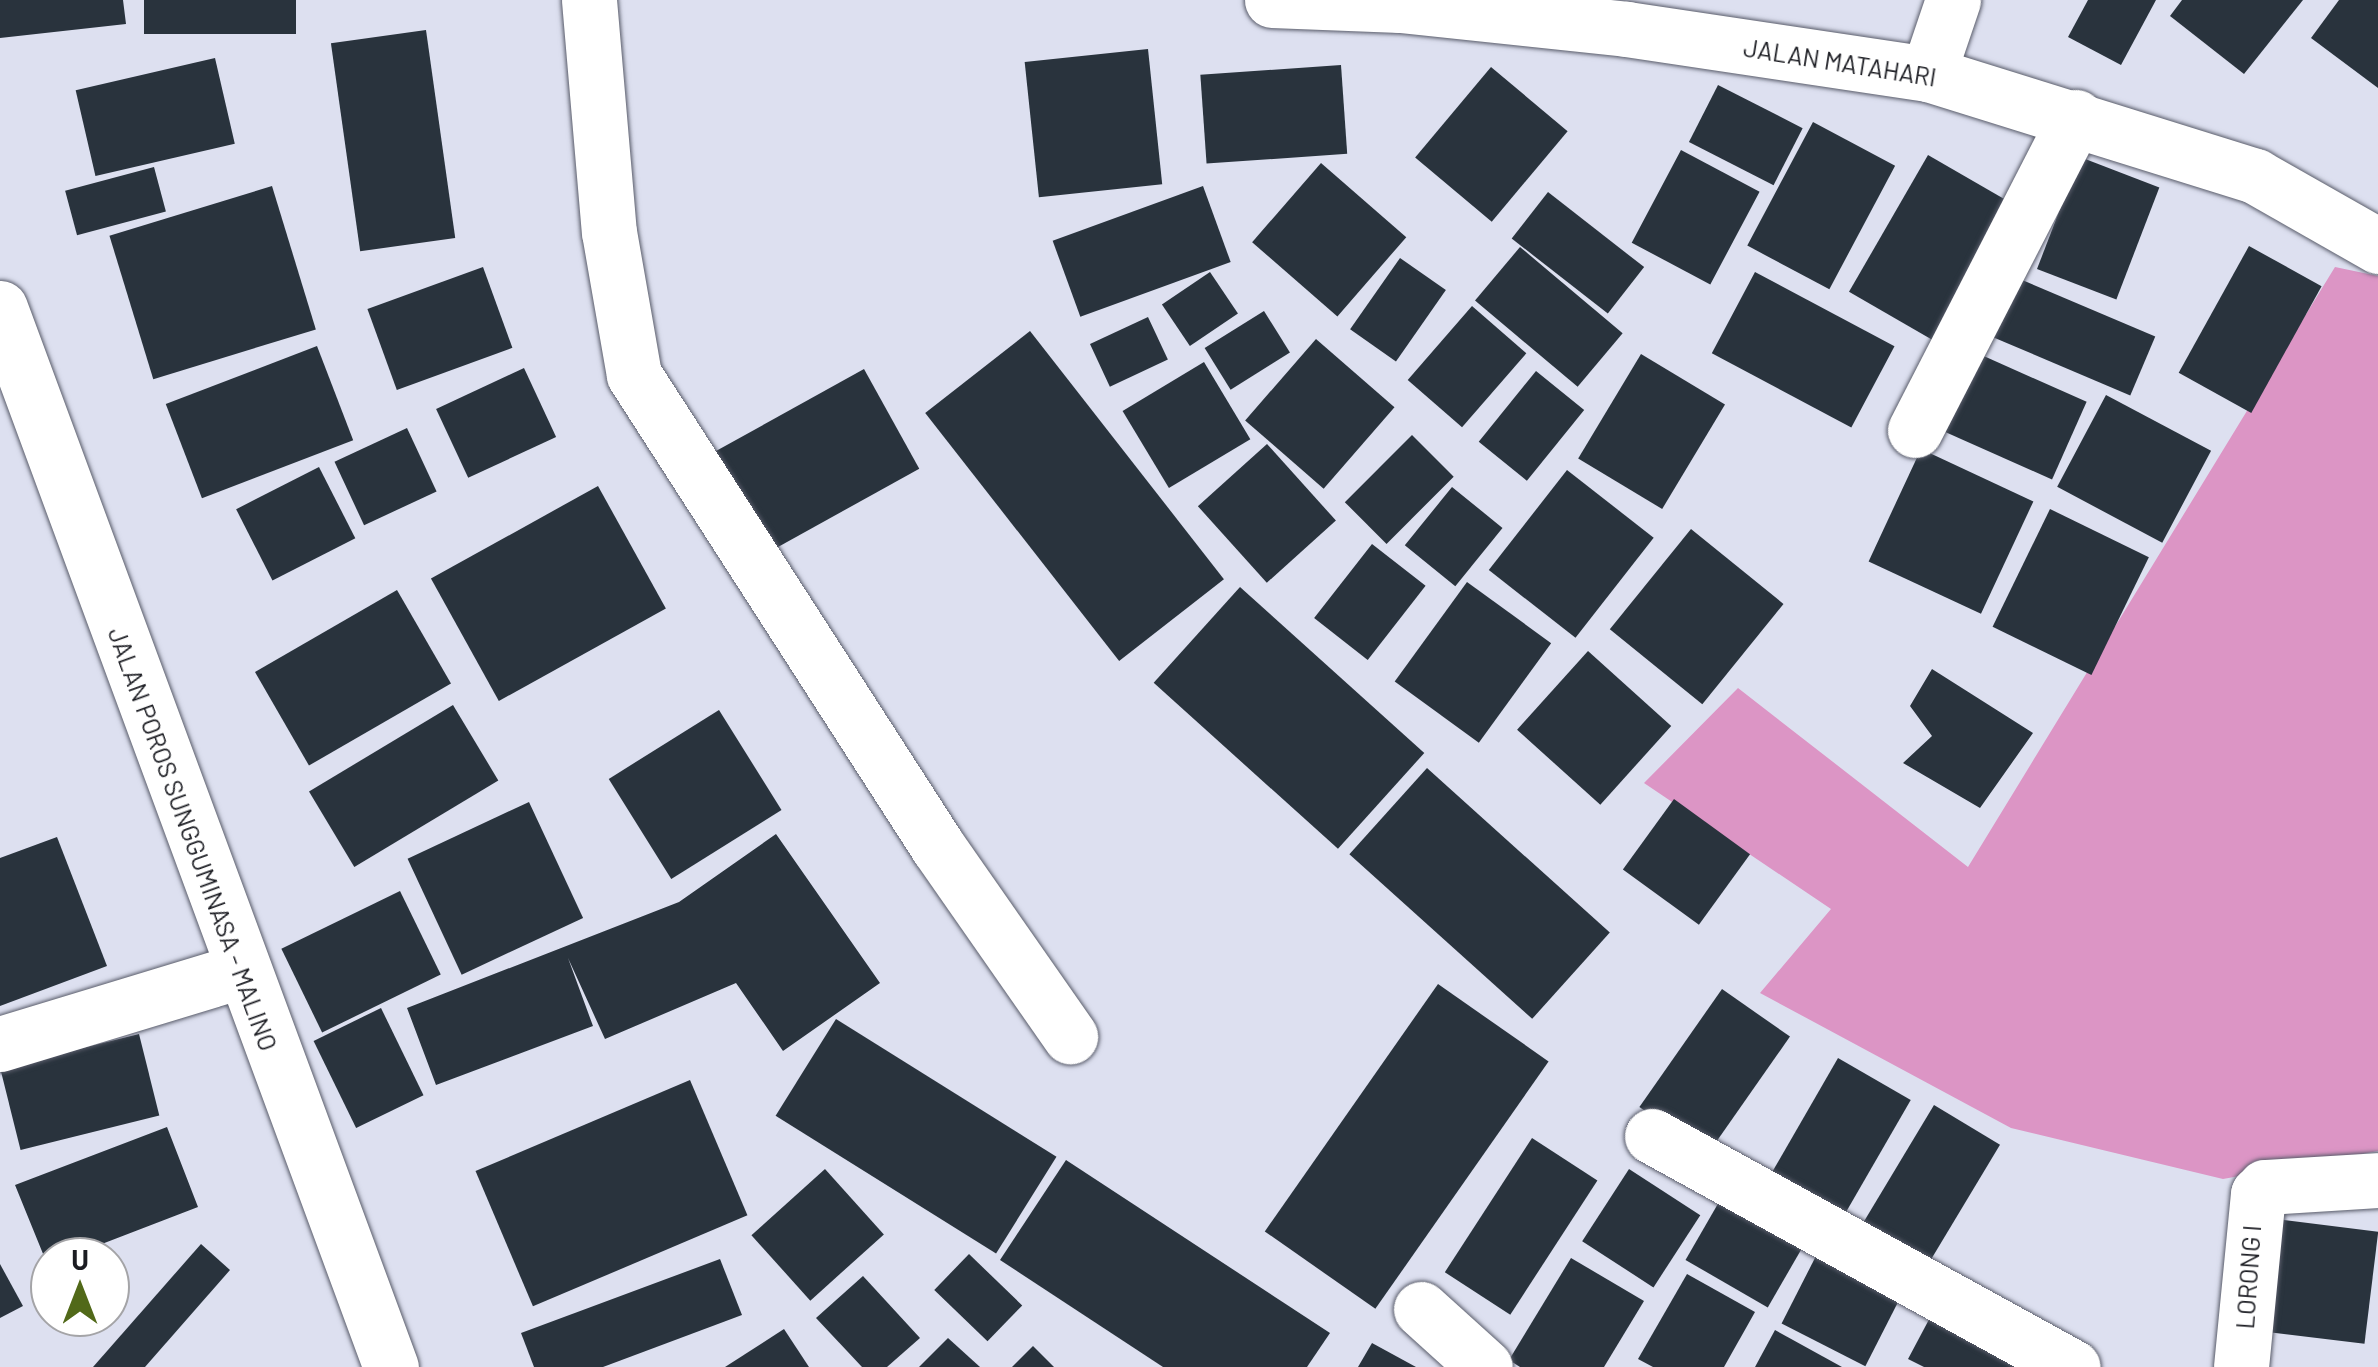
<!DOCTYPE html>
<html>
<head>
<meta charset="utf-8">
<style>
	body { margin:0 }
	#map { position:relative; width:2378px; height:1367px; overflow:hidden; background:#dde0f0; font-family:Barlow,sans-serif }
	div>[style] { position:absolute }
	.forest>* { inset:0; background:#dc95c5 }
	.building>* { inset:0; background:#29333d; transform-origin:0 0 }
	.roads { filter:drop-shadow(0 0 2px #595c6a) drop-shadow(0 0 2px #595c6a) }
	.minor>* { height:55px; margin:-27.5px; padding:0 27.5px; transform-origin:27.5px; border-radius:27.5px; background:#fff }
	.major>* { height:55px; margin:-27.5px; padding:0 27.5px; transform-origin:27.5px; border-radius:27.5px; background:#fff }
	span { translate:-50% -50%; white-space:nowrap; text-align:center; line-height:1.15; -webkit-text-stroke:10px #fff; paint-order:stroke }
	.street-label { font-size:25px; color:#1b1c22 }
	.north { position:absolute; left:30px; top:1237px; width:100px; height:100px; box-sizing:border-box; background:#fff; border:2px solid #a4a4a7; border-radius:50%; rotate:0deg; font-size:28px; font-weight:700; line-height:40px; text-align:center; color:#1b1c22 }
	.north::after { content:''; display:block; margin:auto; width:35px; height:45px; background:#516919; clip-path:polygon(50% 0,100% 100%,50% 72%,0 100%) }
</style>
</head>
<body>
<div id="map">
	<div class="forest">
		<i style="clip-path:polygon(2335px 267px,2378px 276px,2378px 1151px,2223px 1179px,2011px 1128px,1760px 993px,1831px 909px,1644px 783px,1738px 688px,1968px 867px)"></i>
	</div>
	<div class="building">
		<i style="clip-path:polygon(0 0,123px 0,126px 24px,0 38px)"></i>
		<i style="left:144px;top:0;width:152px;height:34px"></i>
		<i style="clip-path:polygon(2088px 0,2156px 0,2121px 65px,2068px 37px)"></i>
		<i style="clip-path:polygon(2182px 0,2303px 0,2244px 74px,2170px 16px)"></i>
		<i style="clip-path:polygon(2339px 0,2378px 0,2378px 88px,2311px 38px)"></i>
		<i style="left:426px;top:30px;width:210px;height:96px;rotate:82deg"></i>
		<i style="left:1148px;top:49px;width:136px;height:124px;rotate:84deg"></i>
		<i style="left:215px;top:58px;width:88px;height:143px;rotate:77deg"></i>
		<i style="left:1341px;top:65px;width:89px;height:141px;rotate:86deg"></i>
		<i style="left:1491px;top:67px;width:100px;height:118px;rotate:40deg"></i>
		<i style="left:1718px;top:85px;width:95px;height:64px;rotate:27deg"></i>
		<i style="left:1813px;top:122px;width:93px;height:140px;rotate:28deg"></i>
		<i style="left:1681px;top:150px;width:89px;height:105px;rotate:28deg"></i>
		<i style="left:1928px;top:155px;width:96px;height:158px;rotate:30deg"></i>
		<i style="left:2080px;top:157px;width:85px;height:120px;rotate:21deg"></i>
		<i style="left:1321px;top:163px;width:113px;height:105px;rotate:41deg"></i>
		<i style="left:154px;top:167px;width:46px;height:92px;rotate:75deg"></i>
		<i style="left:272px;top:186px;width:150px;height:170px;rotate:73deg"></i>
		<i style="left:1203px;top:186px;width:81px;height:160px;rotate:70deg"></i>
		<i style="left:1548px;top:192px;width:122px;height:59px;rotate:38deg"></i>
		<i style="left:2249px;top:246px;width:83px;height:145px;rotate:29deg"></i>
		<i style="left:1520px;top:247px;width:134px;height:70px;rotate:40deg"></i>
		<i style="left:1400px;top:258px;width:56px;height:87px;rotate:35deg"></i>
		<i style="left:483px;top:267px;width:86px;height:123px;rotate:70deg"></i>
		<i style="left:1210px;top:272px;width:50px;height:58px;rotate:56deg"></i>
		<i style="left:1755px;top:272px;width:158px;height:92px;rotate:28deg"></i>
		<i style="left:2008px;top:274px;width:160px;height:64px;rotate:23deg"></i>
		<i style="left:1472px;top:306px;width:72px;height:98px;rotate:41deg"></i>
		<i style="left:1264px;top:311px;width:49px;height:70px;rotate:58deg"></i>
		<i style="left:1148px;top:317px;width:47px;height:64px;rotate:65deg"></i>
		<i style="left:1030px;top:331px;width:315px;height:133px;rotate:52deg"></i>
		<i style="left:1316px;top:339px;width:104px;height:108px;rotate:41deg"></i>
		<i style="left:317px;top:346px;width:101px;height:162px;rotate:69deg"></i>
		<i style="left:1977px;top:353px;width:120px;height:85px;rotate:24deg"></i>
		<i style="left:1641px;top:354px;width:98px;height:122px;rotate:31deg"></i>
		<i style="left:1204px;top:362px;width:90px;height:95px;rotate:59deg"></i>
		<i style="left:524px;top:368px;width:76px;height:97px;rotate:65deg"></i>
		<i style="left:864px;top:369px;width:114px;height:177px;rotate:61deg"></i>
		<i style="left:1536px;top:371px;width:62px;height:91px;rotate:39deg"></i>
		<i style="left:2106px;top:395px;width:119px;height:104px;rotate:28deg"></i>
		<i style="left:407px;top:428px;width:70px;height:80px;rotate:65deg"></i>
		<i style="left:1412px;top:435px;width:59px;height:95px;rotate:45deg"></i>
		<i style="left:1267px;top:444px;width:103px;height:93px;rotate:48deg"></i>
		<i style="left:1921px;top:449px;width:124px;height:124px;rotate:25deg"></i>
		<i style="left:319px;top:467px;width:80px;height:93px;rotate:63deg"></i>
		<i style="left:1567px;top:470px;width:110px;height:127px;rotate:38deg"></i>
		<i style="left:598px;top:486px;width:140px;height:191px;rotate:61deg"></i>
		<i style="left:1452px;top:487px;width:65px;height:75px;rotate:39deg"></i>
		<i style="left:2050px;top:509px;width:110px;height:131px;rotate:26deg"></i>
		<i style="left:1691px;top:529px;width:119px;height:129px;rotate:39deg"></i>
		<i style="left:1372px;top:544px;width:68px;height:94px;rotate:38deg"></i>
		<i style="left:1467px;top:582px;width:104px;height:123px;rotate:36deg"></i>
		<i style="left:1240px;top:587px;width:248px;height:129px;rotate:42deg"></i>
		<i style="left:397px;top:590px;width:108px;height:164px;rotate:60deg"></i>
		<i style="left:1588px;top:651px;width:112px;height:106px;rotate:42deg"></i>
		<i style="clip-path:polygon(1932px 669px,2033px 733px,1980px 808px,1903px 763px,1932px 736px,1910px 706px)"></i>
		<i style="left:453px;top:705px;width:88px;height:168px;rotate:59deg"></i>
		<i style="left:719px;top:710px;width:118px;height:130px;rotate:58deg"></i>
		<i style="left:1427px;top:768px;width:246px;height:116px;rotate:42deg"></i>
		<i style="left:1674px;top:799px;width:94px;height:87px;rotate:36deg"></i>
		<i style="left:529px;top:802px;width:128px;height:134px;rotate:65deg"></i>
		<i style="clip-path:polygon(776px 834px,880px 983px,783px 1051px,736px 983px,605px 1039px,568px 958px,593px 1026px,436px 1085px,407px 1008px,679px 902px)"></i>
		<i style="clip-path:polygon(57px 837px,107px 966px,0 1006px,0 858px)"></i>
		<i style="left:400px;top:891px;width:93px;height:132px;rotate:64deg"></i>
		<i style="left:1438px;top:984px;width:135px;height:302px;rotate:35deg"></i>
		<i style="left:1722px;top:989px;width:83px;height:144px;rotate:35deg"></i>
		<i style="left:381px;top:1008px;width:97px;height:75px;rotate:64deg"></i>
		<i style="left:836px;top:1019px;width:260px;height:114px;rotate:32deg"></i>
		<i style="left:139px;top:1034px;width:84px;height:143px;rotate:76deg"></i>
		<i style="left:1838px;top:1058px;width:84px;height:145px;rotate:30deg"></i>
		<i style="left:690px;top:1080px;width:147px;height:233px;rotate:67deg"></i>
		<i style="left:1934px;top:1105px;width:77px;height:141px;rotate:31deg"></i>
		<i style="clip-path:polygon(167px 1127px,198px 1207px,68px 1257px,50px 1257px,50px 1271px,15px 1185px)"></i>
		<i style="left:1532px;top:1138px;width:78px;height:160px;rotate:33deg"></i>
		<i style="clip-path:polygon(1066px 1160px,1330px 1333px,1307px 1367px,1163px 1367px,1000px 1260px)"></i>
		<i style="left:825px;top:1169px;width:88px;height:99px;rotate:48deg"></i>
		<i style="left:1629px;top:1169px;width:85px;height:86px;rotate:33deg"></i>
		<i style="left:1723px;top:1195px;width:95px;height:75px;rotate:30deg"></i>
		<i style="left:2275px;top:1219px;width:104px;height:113px;rotate:7deg"></i>
		<i style="clip-path:polygon(201px 1244px,230px 1270px,145px 1367px,93px 1367px)"></i>
		<i style="left:969px;top:1254px;width:74px;height:50px;rotate:44deg"></i>
		<i style="left:1817px;top:1254px;width:94px;height:78px;rotate:27deg"></i>
		<i style="clip-path:polygon(1571px 1258px,1644px 1301px,1604px 1367px,1520px 1367px,1509px 1360px)"></i>
		<i style="clip-path:polygon(720px 1259px,742px 1315px,603px 1367px,534px 1367px,521px 1333px)"></i>
		<i style="clip-path:polygon(0 1264px,23px 1306px,0 1318px)"></i>
		<i style="clip-path:polygon(1687px 1274px,1755px 1312px,1724px 1367px,1653px 1367px,1638px 1359px)"></i>
		<i style="clip-path:polygon(863px 1276px,920px 1338px,887px 1367px,862px 1367px,816px 1318px)"></i>
		<i style="clip-path:polygon(1933px 1312px,2038px 1367px,1924px 1367px,1908px 1359px)"></i>
		<i style="clip-path:polygon(784px 1329px,809px 1367px,725px 1367px)"></i>
		<i style="clip-path:polygon(1775px 1330px,1842px 1367px,1755px 1367px)"></i>
		<i style="clip-path:polygon(948px 1338px,980px 1367px,919px 1367px)"></i>
		<i style="clip-path:polygon(1372px 1343px,1416px 1367px,1358px 1367px)"></i>
		<i style="clip-path:polygon(1033px 1346px,1054px 1367px,1012px 1367px)"></i>
	</div>
	<div class="roads">
		<div class="minor">
			<i style="left:589px;top:0;width:233px;rotate:85.1deg"></i>
			<i style="left:609px;top:232px;width:145px;rotate:80.1deg"></i>
			<i style="left:634px;top:375px;width:561px;rotate:57.22deg"></i>
			<i style="left:938px;top:847px;width:231px;rotate:55.1deg"></i>
			<i style="left:1272px;top:0;width:128px;rotate:2.2deg"></i>
			<i style="left:1400px;top:5px;width:228px;rotate:6deg"></i>
			<i style="left:1627px;top:29px;width:304px;rotate:8.5deg"></i>
			<i style="left:1928px;top:74px;width:343px;rotate:17.3deg"></i>
			<i style="left:2255px;top:176px;width:142px;rotate:29.6deg"></i>
			<i style="left:1928px;top:74px;width:78px;rotate:-71.3deg"></i>
			<i style="left:1915px;top:430px;width:352px;rotate:-62.8deg"></i>
			<i style="left:0;top:1044px;width:252px;rotate:-16.9deg"></i>
			<i style="left:1652px;top:1136px;width:480px;rotate:28.8deg"></i>
			<i style="left:1421px;top:1309px;width:86px;rotate:42.2deg"></i>
			<i style="left:2241px;top:1367px;width:174px;rotate:-84.4deg"></i>
			<i style="left:2258px;top:1194px;width:10px;rotate:-45deg"></i>
			<i style="left:2265px;top:1187px;width:113px;rotate:-3.5deg"></i>
		</div>
		<div class="major">
			<i style="left:0;top:308px;width:1129px;rotate:69.74deg"></i>
		</div>
	</div>
	<div class="street-label">
		<span style="left:1840px;top:62px;rotate:9deg">JALAN MATAHARI</span>
		<span style="left:193px;top:839px;rotate:70deg">JALAN POROS SUNGGUMINASA - MALINO</span>
		<span style="left:2248px;top:1277px;rotate:-86deg">LORONG I</span>
	</div>
	<div class="north">U</div>
</div>
</body>
</html>
